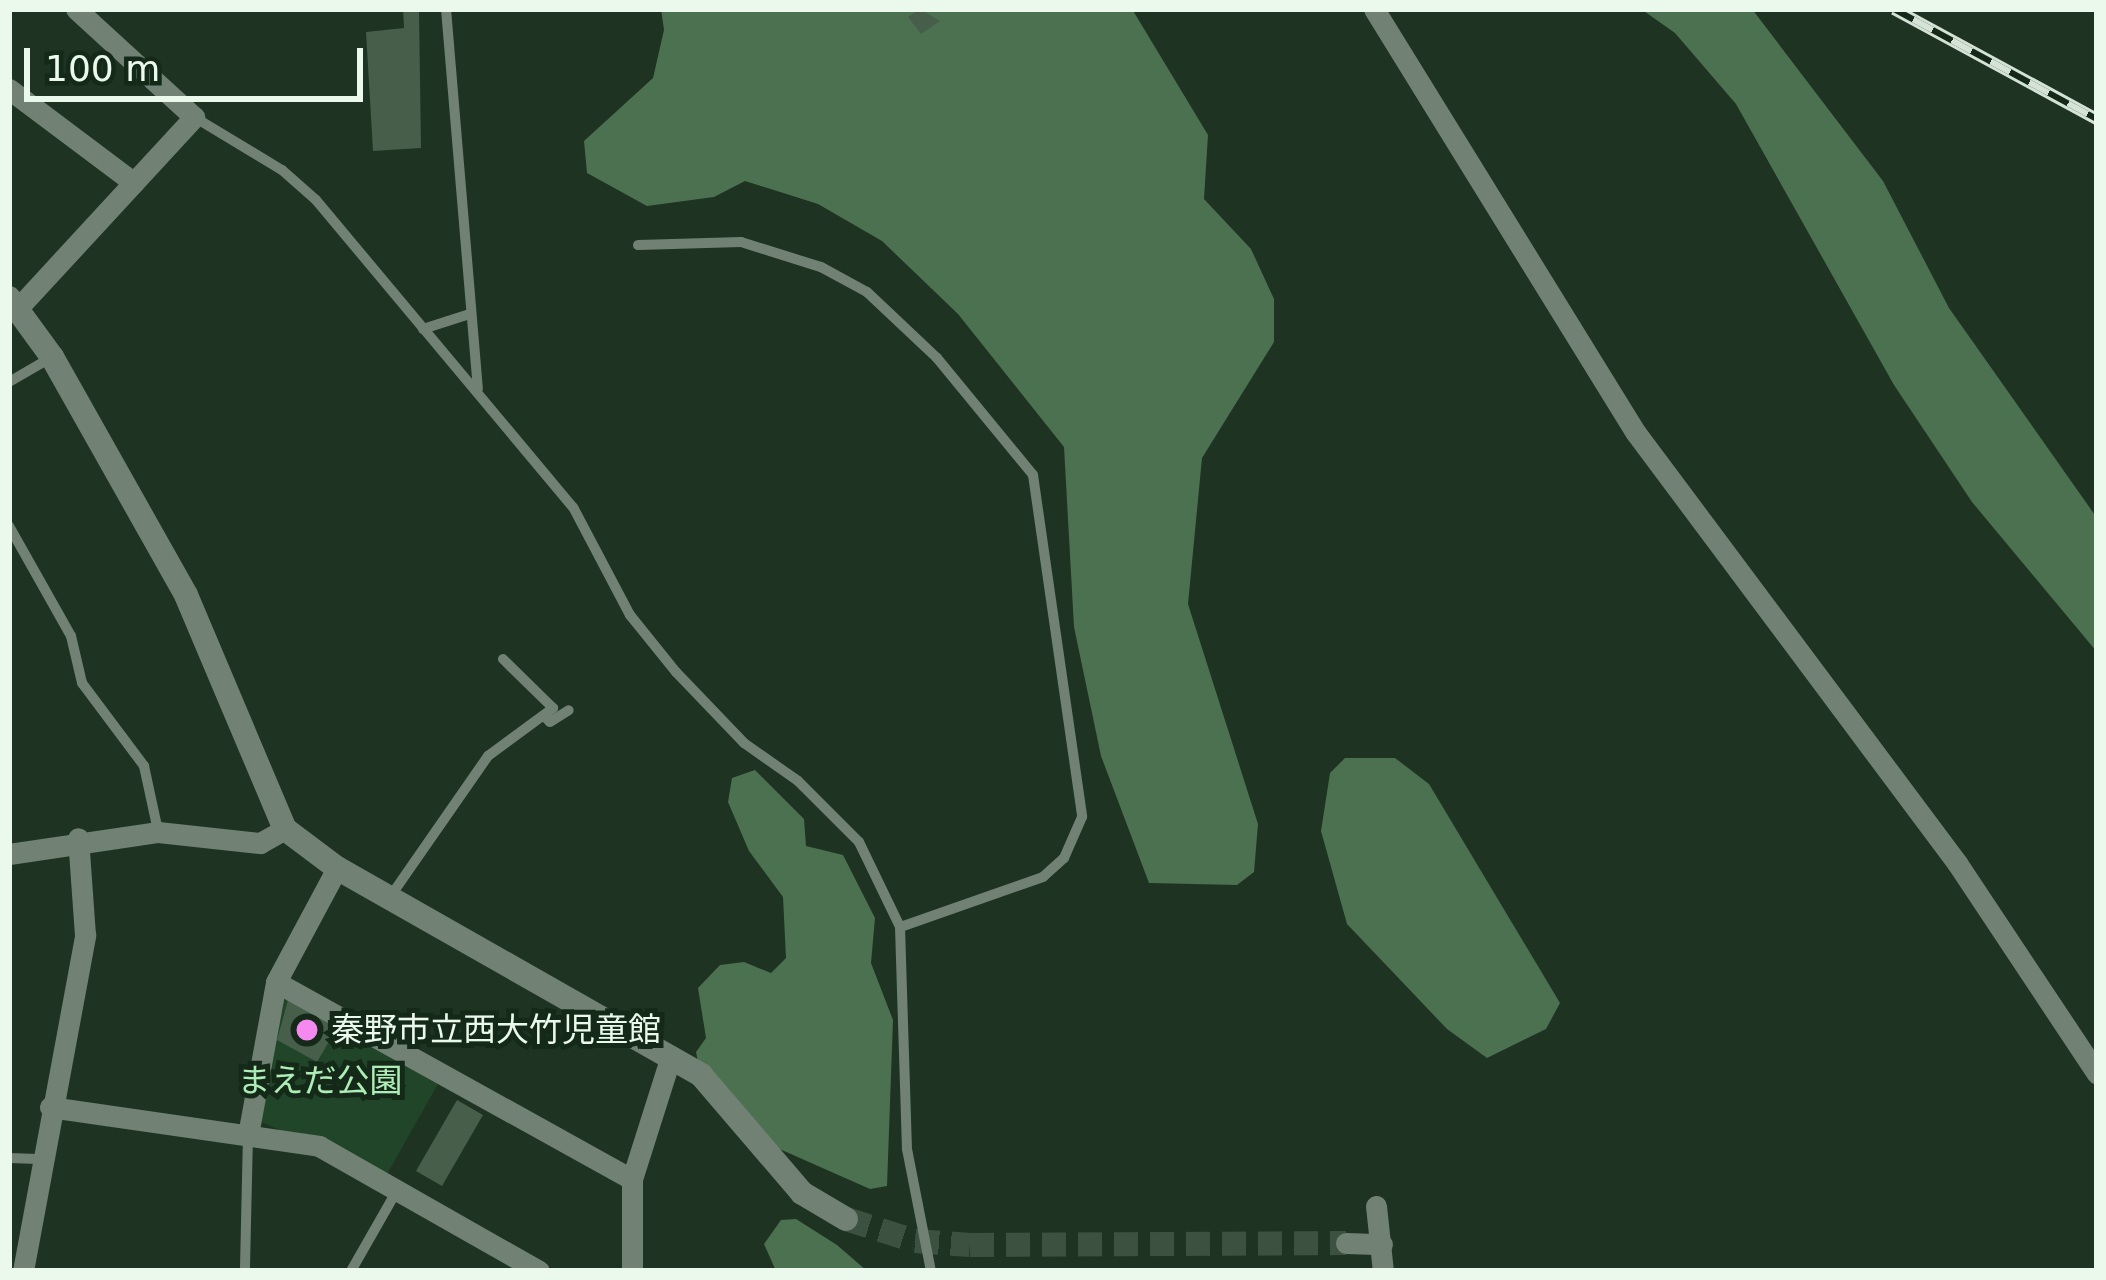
<!DOCTYPE html>
<html>
<head>
<meta charset="utf-8">
<style>
	body { margin:0 }
	#map { position:relative; width:2106px; height:1280px; overflow:hidden; background:#1e3321; font-family:"DejaVu Sans","Noto Sans JP",sans-serif }
	div>[style] { position:absolute }
	.green>* { inset:0; background:#204528 }
	.forest>* { inset:0; background:#4b7151 }
	.building>* { inset:0; background:#475e4b; transform-origin:0 0 }
	.tertiary-tunnel>* { height:24px; margin-top:-12px; transform-origin:0; background:repeating-linear-gradient(90deg,#3d5140 0 24px,transparent 0 36px) }
	.service>* { height:10px; margin:-5px; padding:0 5px; transform-origin:5px; border-radius:5px; background:#718173 }
	.minor>* { height:21px; margin:-10.5px; padding:0 10.5px; transform-origin:10.5px; border-radius:10.5px; background:#718173 }
	.tertiary>* { height:24px; margin:-12px; padding:0 12px; transform-origin:12px; border-radius:12px; background:#718173 }
	.rail>* { height:12px; margin-top:-6px; transform-origin:0; background:repeating-linear-gradient(90deg,#142918 0 22px,#d4e3d6 0 44px); box-sizing:border-box; border-block:3px solid #d4e3d6 }
	.dots>* { width:33px; height:33px; translate:-50% -50%; box-sizing:border-box; border:6px solid #142918; border-radius:50% }
	span { translate:-50% -50%; white-space:nowrap; text-align:center; line-height:1.15; -webkit-text-stroke:10px #142918; paint-order:stroke }
	.poi-label { font-size:33px; color:#ebf9ed }
	.left { translate:0 -50%; text-align:left }
	.park-label { font-size:33px; color:#afedb8 }
	.frame { position:absolute; inset:0; border:12px solid #ebf9ed; pointer-events:none }
	.scale { position:absolute; left:24px; top:48px; width:339px; height:54px; box-sizing:border-box; border:6px solid #ebf9ed; border-top:0; padding-left:15px; font-size:36px; line-height:42px; white-space:nowrap; color:#ebf9ed; -webkit-text-stroke:9px #142918; paint-order:stroke }
</style>
</head>
<body>
<div id="map">
	<div class="green">
		<i style="clip-path:polygon(289px 998px,438px 1084px,386px 1176px,259px 1121px,277px 1003px)"></i>
	</div>
	<div class="forest">
		<i style="clip-path:polygon(661px 9px,1132px 9px,1208px 135px,1204px 199px,1251px 249px,1274px 299px,1274px 342px,1202px 458px,1188px 604px,1258px 824px,1254px 872px,1237px 885px,1149px 883px,1101px 756px,1074px 627px,1064px 447px,958px 314px,882px 241px,818px 204px,745px 181px,714px 197px,647px 206px,587px 173px,584px 141px,653px 78px,664px 30px)"></i>
		<i style="clip-path:polygon(1641px 9px,1752px 9px,1883px 181px,1949px 308px,2097px 518px,2097px 652px,1972px 502px,1894px 385px,1736px 104px,1675px 33px)"></i>
		<i style="clip-path:polygon(1345px 758px,1395px 758px,1429px 784px,1560px 1003px,1546px 1029px,1487px 1058px,1447px 1029px,1347px 924px,1321px 831px,1330px 773px)"></i>
		<i style="clip-path:polygon(755px 770px,804px 819px,806px 846px,843px 855px,875px 918px,871px 963px,893px 1020px,887px 1186px,870px 1189px,775px 1147px,700px 1072px,696px 1052px,706px 1038px,698px 988px,720px 965px,744px 962px,771px 973px,786px 958px,783px 897px,749px 851px,728px 802px,732px 778px)"></i>
		<i style="clip-path:polygon(796px 1219px,837px 1245px,867px 1271px,776px 1271px,764px 1244px,781px 1220px)"></i>
	</div>
	<div class="building">
		<i style="clip-path:polygon(403px 9px,419px 9px,421px 148px,373px 151px,366px 32px,404px 28px)"></i>
		<i style="clip-path:polygon(920px 9px,940px 21px,921px 34px,908px 17px)"></i>
		<i style="clip-path:polygon(288px 1000px,337px 1028px,317px 1062px,277px 1040px)"></i>
		<i style="left:457px;top:1100px;width:30px;height:82px;rotate:30deg"></i>
	</div>
	<div class="tertiary-tunnel">
		<i style="left:846px;top:1219px;width:72px;rotate:17.7deg"></i>
		<i style="left:915px;top:1241px;width:55px;rotate:4.2deg"></i>
		<i style="left:970px;top:1245px;width:376px;rotate:-0.3deg"></i>
	</div>
	<div class="service">
		<i style="left:446px;top:9px;width:381px;rotate:85.2deg"></i>
		<i style="left:194px;top:117px;width:103px;rotate:31.1deg"></i>
		<i style="left:282px;top:170px;width:45px;rotate:41.4deg"></i>
		<i style="left:316px;top:200px;width:400px;rotate:50.1deg"></i>
		<i style="left:573px;top:507px;width:122px;rotate:62.2deg"></i>
		<i style="left:630px;top:615px;width:73px;rotate:51.1deg"></i>
		<i style="left:676px;top:672px;width:98px;rotate:46.2deg"></i>
		<i style="left:744px;top:743px;width:66px;rotate:35.1deg"></i>
		<i style="left:798px;top:781px;width:86px;rotate:45deg"></i>
		<i style="left:859px;top:842px;width:94px;rotate:64.2deg"></i>
		<i style="left:900px;top:927px;width:222px;rotate:88.2deg"></i>
		<i style="left:907px;top:1149px;width:124px;rotate:78.9deg"></i>
		<i style="left:638px;top:245px;width:103px;rotate:-1.7deg"></i>
		<i style="left:741px;top:242px;width:84px;rotate:17.4deg"></i>
		<i style="left:821px;top:267px;width:52px;rotate:28.5deg"></i>
		<i style="left:867px;top:292px;width:96px;rotate:43.3deg"></i>
		<i style="left:937px;top:358px;width:151px;rotate:50.6deg"></i>
		<i style="left:1033px;top:475px;width:345px;rotate:81.8deg"></i>
		<i style="left:1082px;top:817px;width:45px;rotate:113.7deg"></i>
		<i style="left:1064px;top:858px;width:28px;rotate:138deg"></i>
		<i style="left:1043px;top:877px;width:151px;rotate:160.7deg"></i>
		<i style="left:423px;top:329px;width:49px;rotate:-17.7deg"></i>
		<i style="left:9px;top:382px;width:50px;rotate:-30.2deg"></i>
		<i style="left:9px;top:526px;width:126px;rotate:60.6deg"></i>
		<i style="left:71px;top:636px;width:48px;rotate:76.8deg"></i>
		<i style="left:82px;top:683px;width:104px;rotate:53.2deg"></i>
		<i style="left:144px;top:766px;width:66px;rotate:77.8deg"></i>
		<i style="left:544px;top:716px;width:8px;rotate:45deg"></i>
		<i style="left:550px;top:722px;width:22px;rotate:-32deg"></i>
		<i style="left:390px;top:897px;width:172px;rotate:-55.2deg"></i>
		<i style="left:488px;top:756px;width:81px;rotate:-36.4deg"></i>
		<i style="left:553px;top:708px;width:70px;rotate:-135.6deg"></i>
		<i style="left:9px;top:1158px;width:29px;rotate:2deg"></i>
		<i style="left:245px;top:1267px;width:132px;rotate:-88.7deg"></i>
		<i style="left:351px;top:1271px;width:91px;rotate:-60.3deg"></i>
	</div>
	<div class="minor">
		<i style="left:1374px;top:9px;width:498px;rotate:58.3deg"></i>
		<i style="left:1636px;top:433px;width:537px;rotate:53.26deg"></i>
		<i style="left:1957px;top:863px;width:253px;rotate:56.4deg"></i>
		<i style="left:9px;top:89px;width:156px;rotate:36.9deg"></i>
		<i style="left:18px;top:308px;width:260px;rotate:-47.3deg"></i>
		<i style="left:194px;top:117px;width:160px;rotate:-137.5deg"></i>
		<i style="left:9px;top:854px;width:151px;rotate:-8.4deg"></i>
		<i style="left:158px;top:832px;width:103px;rotate:6.2deg"></i>
		<i style="left:260px;top:843px;width:29px;rotate:-29deg"></i>
		<i style="left:276px;top:982px;width:407px;rotate:29deg"></i>
		<i style="left:50px;top:1107px;width:272px;rotate:8.2deg"></i>
		<i style="left:319px;top:1146px;width:253px;rotate:29.6deg"></i>
		<i style="left:248px;top:1135px;width:156px;rotate:-79.6deg"></i>
		<i style="left:276px;top:982px;width:129px;rotate:-61.8deg"></i>
		<i style="left:1376px;top:1206px;width:65px;rotate:83.9deg"></i>
		<i style="left:1346px;top:1243px;width:36px;rotate:2deg"></i>
		<i style="left:23px;top:1271px;width:342px;rotate:-79.5deg"></i>
		<i style="left:85px;top:935px;width:97px;rotate:-94.1deg"></i>
		<i style="left:632px;top:1271px;width:92px;rotate:-90deg"></i>
		<i style="left:632px;top:1179px;width:129px;rotate:-72.4deg"></i>
	</div>
	<div class="tertiary">
		<i style="left:9px;top:298px;width:73px;rotate:53.9deg"></i>
		<i style="left:52px;top:357px;width:273px;rotate:60.6deg"></i>
		<i style="left:186px;top:595px;width:254px;rotate:67.1deg"></i>
		<i style="left:285px;top:829px;width:65px;rotate:36.9deg"></i>
		<i style="left:337px;top:868px;width:419px;rotate:29.6deg"></i>
		<i style="left:701px;top:1075px;width:155px;rotate:49.4deg"></i>
		<i style="left:802px;top:1193px;width:51px;rotate:30.6deg"></i>
	</div>
	<div class="rail">
		<i style="left:1894px;top:9px;width:231px;rotate:28.5deg"></i>
	</div>
	<div class="dots">
		<i style="left:307px;top:1030px;background:#f489f0"></i>
	</div>
	<div class="poi-label">
		<span class="left" style="left:331px;top:1030px">秦野市立西大竹児童館</span>
	</div>
	<div class="park-label">
		<span style="left:320px;top:1081px">まえだ公園</span>
	</div>
	<div class="frame"></div>
	<div class="scale">100 m</div>
</div>
</body>
</html>
